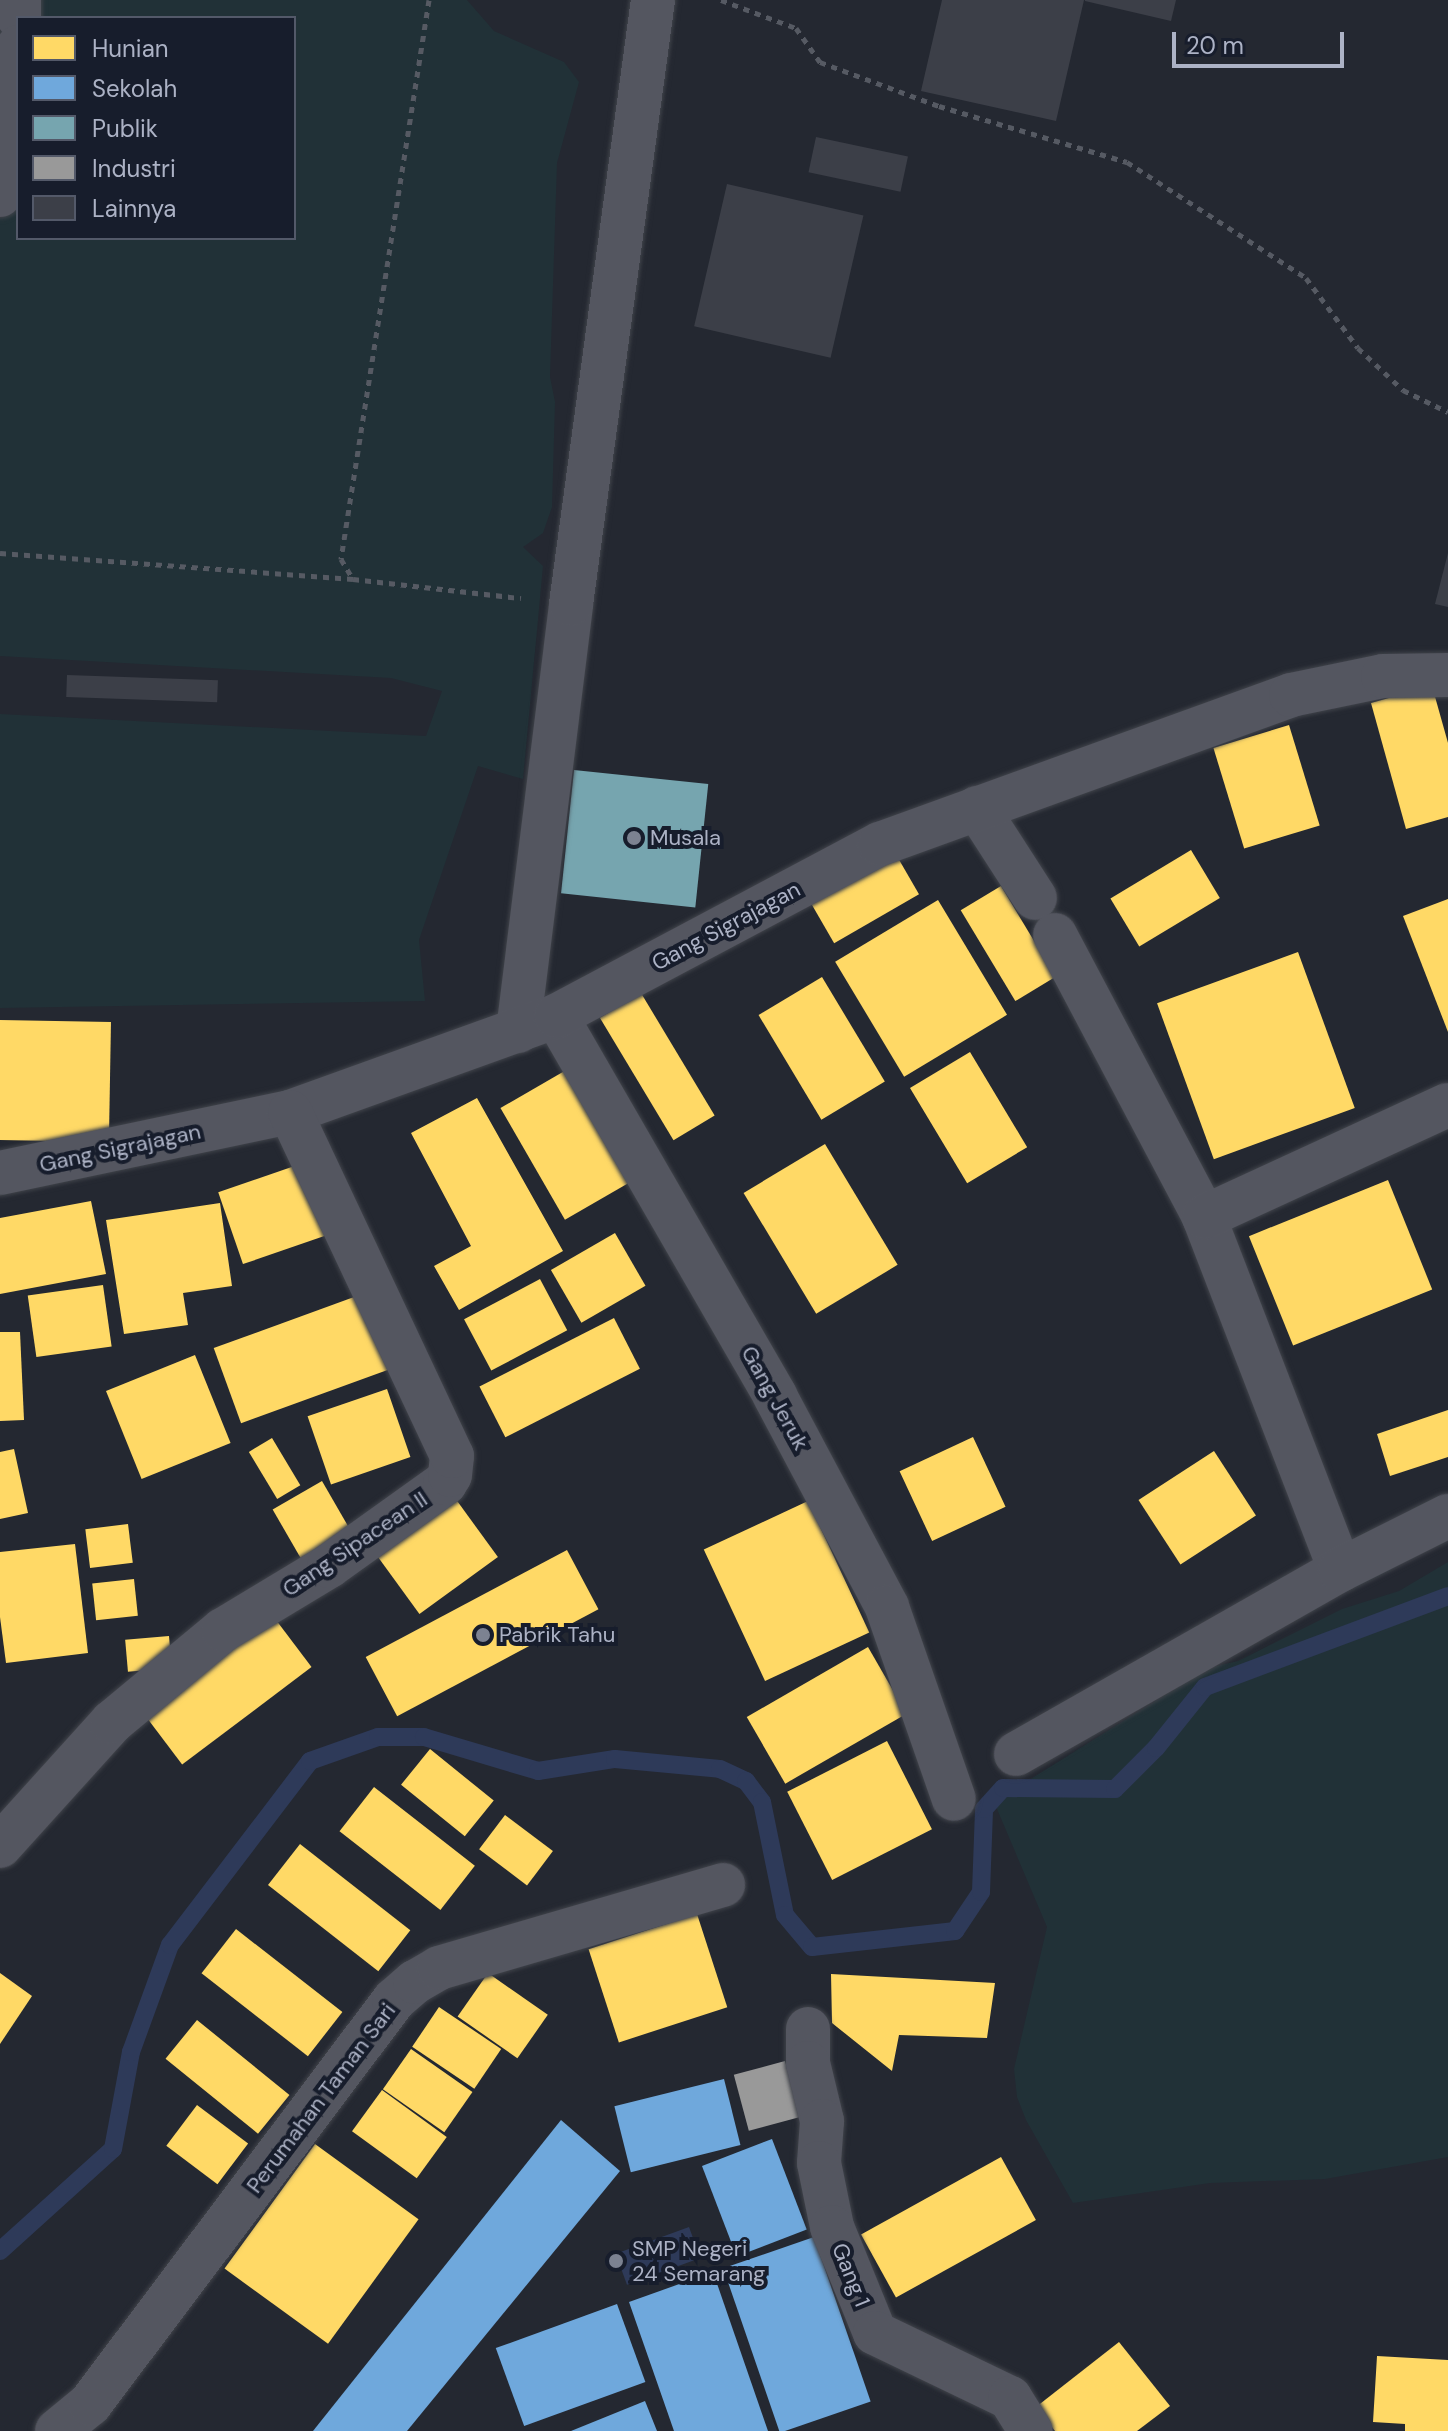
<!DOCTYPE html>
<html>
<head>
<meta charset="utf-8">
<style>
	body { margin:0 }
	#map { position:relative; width:1448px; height:2431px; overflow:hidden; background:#242831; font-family:"DM Sans",sans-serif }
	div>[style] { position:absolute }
	.green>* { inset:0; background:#213137 }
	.water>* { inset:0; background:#2e3a59; transform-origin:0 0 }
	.homes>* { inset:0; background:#ffd966; transform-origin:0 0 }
	.schools>* { inset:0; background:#6fa8dc; transform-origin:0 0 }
	.public>* { inset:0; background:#76a5af; transform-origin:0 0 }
	.industry>* { inset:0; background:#999; transform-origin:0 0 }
	.stream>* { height:18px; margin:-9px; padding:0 9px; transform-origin:9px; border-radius:9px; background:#2e3a59 }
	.building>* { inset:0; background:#3c3f48; transform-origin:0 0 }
	.path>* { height:5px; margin-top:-2.5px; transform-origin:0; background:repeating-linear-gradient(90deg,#565a63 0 6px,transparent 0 12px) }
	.roads { filter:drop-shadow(0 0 2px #40434a) drop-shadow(0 0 2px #40434a) }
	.minor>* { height:44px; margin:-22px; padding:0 22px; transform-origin:22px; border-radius:22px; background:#545660 }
	.dots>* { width:22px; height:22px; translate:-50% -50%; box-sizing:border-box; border:4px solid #171d2c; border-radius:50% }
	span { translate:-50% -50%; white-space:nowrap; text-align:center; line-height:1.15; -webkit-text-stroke:8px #171d2c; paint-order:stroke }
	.poi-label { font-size:22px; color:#acb2c5 }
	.left { translate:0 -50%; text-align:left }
	.street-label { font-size:22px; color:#acb2c5 }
	.legend { position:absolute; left:16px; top:16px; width:280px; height:224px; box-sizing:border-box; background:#171d2c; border:2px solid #535969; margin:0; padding:10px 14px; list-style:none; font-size:24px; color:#acb2c5 }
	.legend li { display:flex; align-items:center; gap:16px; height:40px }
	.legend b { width:40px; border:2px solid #535969 }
	.scale { position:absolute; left:1172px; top:32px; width:172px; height:36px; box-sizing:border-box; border:4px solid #acb2c5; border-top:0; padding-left:10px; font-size:24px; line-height:28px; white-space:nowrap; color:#acb2c5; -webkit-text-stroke:6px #171d2c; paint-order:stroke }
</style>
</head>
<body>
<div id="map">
	<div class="green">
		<i style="clip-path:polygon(evenodd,0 0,467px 0,494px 31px,564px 62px,579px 82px,557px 163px,550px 377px,555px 402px,552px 507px,543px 533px,523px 547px,543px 566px,523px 779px,478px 766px,419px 940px,425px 1001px,0 1008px,0 714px,426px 736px,442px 691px,391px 678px,0 656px,0 0,18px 18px,294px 18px,294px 238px,18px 238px,18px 18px)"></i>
		<i style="clip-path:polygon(1448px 1562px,1448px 2157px,1325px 2179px,1210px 2183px,1073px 2203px,1026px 2120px,1017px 2097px,1014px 2069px,1047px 1927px,994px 1802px,1208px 1668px,1238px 1661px,1342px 1609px,1399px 1591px)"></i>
	</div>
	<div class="water">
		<i style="left:689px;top:2227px;width:33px;height:78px;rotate:70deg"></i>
	</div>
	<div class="homes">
		<i style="clip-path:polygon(1432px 686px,1448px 743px,1448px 817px,1406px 829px,1371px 703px)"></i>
		<i style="left:1289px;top:725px;width:105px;height:79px;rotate:73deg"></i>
		<i style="left:1191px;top:850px;width:56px;height:94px;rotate:59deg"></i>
		<i style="left:894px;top:851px;width:50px;height:98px;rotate:60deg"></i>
		<i style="left:1001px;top:886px;width:106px;height:47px;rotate:59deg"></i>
		<i style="clip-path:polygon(1448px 899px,1448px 1032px,1403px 916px)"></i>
		<i style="left:938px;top:900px;width:134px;height:120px;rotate:59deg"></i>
		<i style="left:1298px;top:952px;width:166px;height:150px;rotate:70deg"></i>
		<i style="left:822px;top:977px;width:122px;height:74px;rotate:59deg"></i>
		<i style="left:641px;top:993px;width:143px;height:48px;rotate:59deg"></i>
		<i style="left:0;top:1020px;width:111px;height:120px;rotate:1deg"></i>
		<i style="left:970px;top:1052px;width:111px;height:70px;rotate:59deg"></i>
		<i style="left:568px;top:1069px;width:129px;height:78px;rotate:60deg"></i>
		<i style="clip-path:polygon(477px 1098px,563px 1251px,459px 1310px,434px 1266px,471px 1246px,411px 1133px)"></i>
		<i style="left:825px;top:1144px;width:141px;height:95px;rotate:59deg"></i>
		<i style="left:309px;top:1161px;width:76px;height:96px;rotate:71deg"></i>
		<i style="left:1388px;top:1180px;width:118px;height:150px;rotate:68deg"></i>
		<i style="clip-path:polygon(91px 1201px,106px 1274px,0 1294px,0 1218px)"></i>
		<i style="clip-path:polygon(220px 1203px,232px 1286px,183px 1293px,188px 1325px,124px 1334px,106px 1220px)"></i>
		<i style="left:615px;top:1233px;width:61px;height:74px;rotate:60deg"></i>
		<i style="left:540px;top:1279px;width:58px;height:86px;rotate:62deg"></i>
		<i style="left:103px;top:1285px;width:62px;height:76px;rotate:82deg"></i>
		<i style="left:365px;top:1293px;width:80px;height:161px;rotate:70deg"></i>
		<i style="left:614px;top:1318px;width:57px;height:151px;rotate:63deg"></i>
		<i style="clip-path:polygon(0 1332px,20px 1332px,24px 1420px,0 1421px)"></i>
		<i style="left:195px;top:1355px;width:95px;height:96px;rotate:68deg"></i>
		<i style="left:387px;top:1389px;width:72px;height:84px;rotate:71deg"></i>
		<i style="clip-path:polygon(1448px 1410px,1448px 1457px,1390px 1476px,1377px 1434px)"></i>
		<i style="left:973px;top:1437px;width:77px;height:81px;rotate:65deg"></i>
		<i style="left:272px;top:1438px;width:55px;height:27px;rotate:59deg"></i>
		<i style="clip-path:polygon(14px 1449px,28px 1513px,0 1519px,0 1452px)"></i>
		<i style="left:1214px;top:1451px;width:77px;height:90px;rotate:57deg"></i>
		<i style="left:322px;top:1481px;width:56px;height:57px;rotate:60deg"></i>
		<i style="left:455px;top:1498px;width:73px;height:97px;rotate:54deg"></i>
		<i style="left:808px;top:1501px;width:145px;height:115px;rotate:65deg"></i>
		<i style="left:128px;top:1524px;width:39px;height:43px;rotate:83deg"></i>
		<i style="clip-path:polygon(75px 1544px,88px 1653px,6px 1663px,0 1617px,0 1552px)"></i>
		<i style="left:567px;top:1550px;width:67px;height:228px;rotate:62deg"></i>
		<i style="left:134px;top:1579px;width:37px;height:42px;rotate:84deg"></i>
		<i style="left:270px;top:1612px;width:69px;height:162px;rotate:53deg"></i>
		<i style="left:169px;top:1636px;width:32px;height:44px;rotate:85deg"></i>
		<i style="left:868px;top:1647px;width:77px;height:140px;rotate:60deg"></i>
		<i style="left:887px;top:1741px;width:99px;height:112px;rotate:63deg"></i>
		<i style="left:430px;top:1749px;width:82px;height:46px;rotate:39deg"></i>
		<i style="left:374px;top:1787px;width:128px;height:56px;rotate:38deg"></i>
		<i style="left:505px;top:1815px;width:60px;height:43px;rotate:37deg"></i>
		<i style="left:300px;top:1844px;width:140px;height:52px;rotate:38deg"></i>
		<i style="left:697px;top:1914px;width:98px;height:114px;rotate:72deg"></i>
		<i style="left:236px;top:1929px;width:135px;height:56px;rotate:38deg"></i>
		<i style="clip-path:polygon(0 1973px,32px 1996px,0 2044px)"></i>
		<i style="left:488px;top:1973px;width:73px;height:53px;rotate:35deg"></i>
		<i style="clip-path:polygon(831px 1974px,995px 1983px,987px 2038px,899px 2035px,892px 2071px,832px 2023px)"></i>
		<i style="left:439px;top:2007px;width:75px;height:48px;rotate:34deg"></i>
		<i style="left:197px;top:2020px;width:119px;height:50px;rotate:39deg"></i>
		<i style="left:411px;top:2049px;width:75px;height:49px;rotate:35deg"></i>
		<i style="left:382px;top:2090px;width:80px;height:51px;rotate:36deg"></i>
		<i style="left:197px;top:2105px;width:64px;height:51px;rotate:37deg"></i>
		<i style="left:315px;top:2144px;width:128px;height:154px;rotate:36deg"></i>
		<i style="left:1001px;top:2157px;width:72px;height:160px;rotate:61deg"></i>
		<i style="clip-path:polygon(1119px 2342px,1170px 2406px,1137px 2431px,1055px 2431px,1036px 2407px)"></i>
		<i style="clip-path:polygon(1377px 2356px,1448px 2360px,1448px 2431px,1405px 2431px,1405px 2424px,1373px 2422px)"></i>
	</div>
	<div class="schools">
		<i style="left:724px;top:2079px;width:68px;height:113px;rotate:76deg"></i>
		<i style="clip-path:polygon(561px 2120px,620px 2171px,407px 2431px,313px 2431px)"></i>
		<i style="left:772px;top:2139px;width:97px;height:75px;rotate:69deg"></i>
		<i style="left:814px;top:2237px;width:174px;height:96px;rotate:71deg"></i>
		<i style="clip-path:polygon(713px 2272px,768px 2431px,674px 2431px,629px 2302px)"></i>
		<i style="left:617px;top:2304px;width:83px;height:129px;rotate:70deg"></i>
		<i style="clip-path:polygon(645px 2401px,657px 2431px,571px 2431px)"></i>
	</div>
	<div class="public">
		<i style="left:574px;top:770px;width:135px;height:124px;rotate:6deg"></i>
	</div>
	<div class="industry">
		<i style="left:785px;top:2061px;width:58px;height:53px;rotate:75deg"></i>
	</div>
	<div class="stream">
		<i style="left:0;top:2251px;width:152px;rotate:-42.1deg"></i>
		<i style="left:113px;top:2149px;width:99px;rotate:-79.5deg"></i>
		<i style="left:131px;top:2052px;width:114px;rotate:-70deg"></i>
		<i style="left:170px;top:1945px;width:231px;rotate:-52.7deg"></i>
		<i style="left:310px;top:1761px;width:72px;rotate:-19.4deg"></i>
		<i style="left:378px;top:1737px;width:46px"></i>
		<i style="left:424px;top:1737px;width:119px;rotate:16.6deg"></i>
		<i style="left:538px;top:1771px;width:78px;rotate:-8.9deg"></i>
		<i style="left:615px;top:1759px;width:105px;rotate:5.4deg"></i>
		<i style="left:720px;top:1769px;width:29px;rotate:25deg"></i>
		<i style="left:746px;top:1781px;width:26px;rotate:53deg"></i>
		<i style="left:762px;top:1802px;width:115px;rotate:78.5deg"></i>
		<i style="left:785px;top:1915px;width:42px;rotate:49.8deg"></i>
		<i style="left:812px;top:1947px;width:144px;rotate:-6.4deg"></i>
		<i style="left:955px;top:1931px;width:47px;rotate:-56.3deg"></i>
		<i style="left:981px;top:1892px;width:83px;rotate:-87.9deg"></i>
		<i style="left:984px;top:1809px;width:28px;rotate:-48deg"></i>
		<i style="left:1003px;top:1788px;width:112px;rotate:0.5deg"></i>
		<i style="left:1115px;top:1789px;width:58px;rotate:-45deg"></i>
		<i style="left:1156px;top:1748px;width:78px;rotate:-51.2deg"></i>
		<i style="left:1205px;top:1687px;width:259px;rotate:-20.5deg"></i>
	</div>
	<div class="building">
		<i style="clip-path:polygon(942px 0,1084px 0,1056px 121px,921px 91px)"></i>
		<i style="clip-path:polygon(1176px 0,1171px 21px,1085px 1px,1085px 0)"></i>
		<i style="left:816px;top:137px;width:94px;height:36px;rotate:12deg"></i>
		<i style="left:727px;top:184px;width:140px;height:146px;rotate:13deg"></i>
		<i style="clip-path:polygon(1448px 553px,1448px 607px,1435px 604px)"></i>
		<i style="left:67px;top:675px;width:151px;height:22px;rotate:2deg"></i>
	</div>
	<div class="path">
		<i style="left:429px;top:0;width:566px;rotate:98.95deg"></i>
		<i style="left:341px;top:559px;width:23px;rotate:59deg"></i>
		<i style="left:353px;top:579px;width:169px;rotate:6.5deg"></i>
		<i style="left:721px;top:0;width:80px;rotate:20.5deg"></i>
		<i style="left:796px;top:28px;width:42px;rotate:54.8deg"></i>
		<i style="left:820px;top:62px;width:127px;rotate:20.3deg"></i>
		<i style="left:939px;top:106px;width:196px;rotate:16.6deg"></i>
		<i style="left:1127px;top:162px;width:213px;rotate:32.9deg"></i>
		<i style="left:1306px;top:278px;width:87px;rotate:53.4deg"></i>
		<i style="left:1358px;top:348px;width:62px;rotate:43deg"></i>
		<i style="left:1403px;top:390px;width:50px;rotate:26.1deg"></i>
		<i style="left:0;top:553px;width:354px;rotate:4.2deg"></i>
	</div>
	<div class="roads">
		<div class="minor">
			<i style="left:19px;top:18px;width:18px;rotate:-90deg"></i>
			<i style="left:0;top:195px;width:149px;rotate:-83.1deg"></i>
			<i style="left:977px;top:808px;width:107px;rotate:57.2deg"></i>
			<i style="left:1055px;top:935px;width:319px;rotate:62.1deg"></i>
			<i style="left:1204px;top:1217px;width:378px;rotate:68.9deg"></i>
			<i style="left:556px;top:1016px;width:439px;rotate:60deg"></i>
			<i style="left:775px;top:1396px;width:239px;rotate:62deg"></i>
			<i style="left:887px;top:1607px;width:203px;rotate:70.8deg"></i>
			<i style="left:518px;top:1031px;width:430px;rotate:-82.9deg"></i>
			<i style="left:571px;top:604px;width:610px;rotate:-82.27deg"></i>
			<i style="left:0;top:1173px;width:296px;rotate:-11.9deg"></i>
			<i style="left:290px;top:1112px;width:283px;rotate:-19.8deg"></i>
			<i style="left:556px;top:1016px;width:367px;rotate:-28deg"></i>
			<i style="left:880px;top:844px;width:437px;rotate:-19.9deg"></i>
			<i style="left:1291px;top:695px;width:94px;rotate:-11.7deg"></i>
			<i style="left:1383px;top:676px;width:65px;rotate:-0.9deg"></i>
			<i style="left:1204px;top:1217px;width:268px;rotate:-24.7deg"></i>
			<i style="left:1016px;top:1754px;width:373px;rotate:-29.6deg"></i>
			<i style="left:1340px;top:1570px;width:121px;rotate:-26.6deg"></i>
			<i style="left:0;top:1846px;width:167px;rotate:-47.9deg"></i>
			<i style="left:112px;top:1722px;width:144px;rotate:-39.7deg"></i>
			<i style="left:223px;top:1630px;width:124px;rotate:-31.1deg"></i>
			<i style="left:329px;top:1566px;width:143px;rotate:-35.6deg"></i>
			<i style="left:445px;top:1483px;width:9px;rotate:-58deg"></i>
			<i style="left:450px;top:1475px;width:19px;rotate:-84deg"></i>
			<i style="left:452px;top:1456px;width:380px;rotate:-115.2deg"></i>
			<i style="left:808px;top:2029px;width:34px;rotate:90deg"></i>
			<i style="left:808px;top:2063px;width:60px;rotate:76.4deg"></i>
			<i style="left:822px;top:2121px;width:42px;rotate:94.1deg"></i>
			<i style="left:819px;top:2163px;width:65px;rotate:78.5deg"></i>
			<i style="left:832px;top:2227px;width:114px;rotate:67.9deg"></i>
			<i style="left:875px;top:2333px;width:150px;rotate:25.7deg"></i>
			<i style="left:1010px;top:2398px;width:39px;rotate:58deg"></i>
			<i style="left:57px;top:2431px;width:43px;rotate:-39.3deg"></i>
			<i style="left:90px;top:2404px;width:506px;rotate:-53.04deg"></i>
			<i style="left:394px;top:2000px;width:28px;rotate:-41deg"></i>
			<i style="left:415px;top:1982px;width:28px;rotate:-30deg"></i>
			<i style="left:439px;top:1968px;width:296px;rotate:-16.3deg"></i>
		</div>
	</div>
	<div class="dots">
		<i style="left:634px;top:838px;background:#7c8291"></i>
		<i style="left:483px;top:1635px;background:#7c8291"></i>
		<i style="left:616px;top:2261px;background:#7c8291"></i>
	</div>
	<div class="poi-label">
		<span class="left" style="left:650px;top:838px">Musala</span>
		<span class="left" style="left:499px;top:1635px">Pabrik Tahu</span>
		<span class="left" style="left:632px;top:2261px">SMP Negeri<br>24 Semarang</span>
	</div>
	<div class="street-label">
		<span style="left:726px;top:926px;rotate:-28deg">Gang Sigrajagan</span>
		<span style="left:120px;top:1148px;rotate:-12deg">Gang Sigrajagan</span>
		<span style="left:775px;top:1398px;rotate:61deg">Gang Jeruk</span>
		<span style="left:355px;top:1544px;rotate:-34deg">Gang Sipacean II</span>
		<span style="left:321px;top:2098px;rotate:-53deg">Perumahan Taman Sari</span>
		<span style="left:851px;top:2275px;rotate:68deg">Gang 1</span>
	</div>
	<ul class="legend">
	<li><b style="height:22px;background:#ffd966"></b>Hunian</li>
	<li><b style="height:22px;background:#6fa8dc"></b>Sekolah</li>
	<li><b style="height:22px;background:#76a5af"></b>Publik</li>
	<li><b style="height:22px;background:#999"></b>Industri</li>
	<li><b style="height:22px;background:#3c3f48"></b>Lainnya</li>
	</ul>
	<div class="scale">20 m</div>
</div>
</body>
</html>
